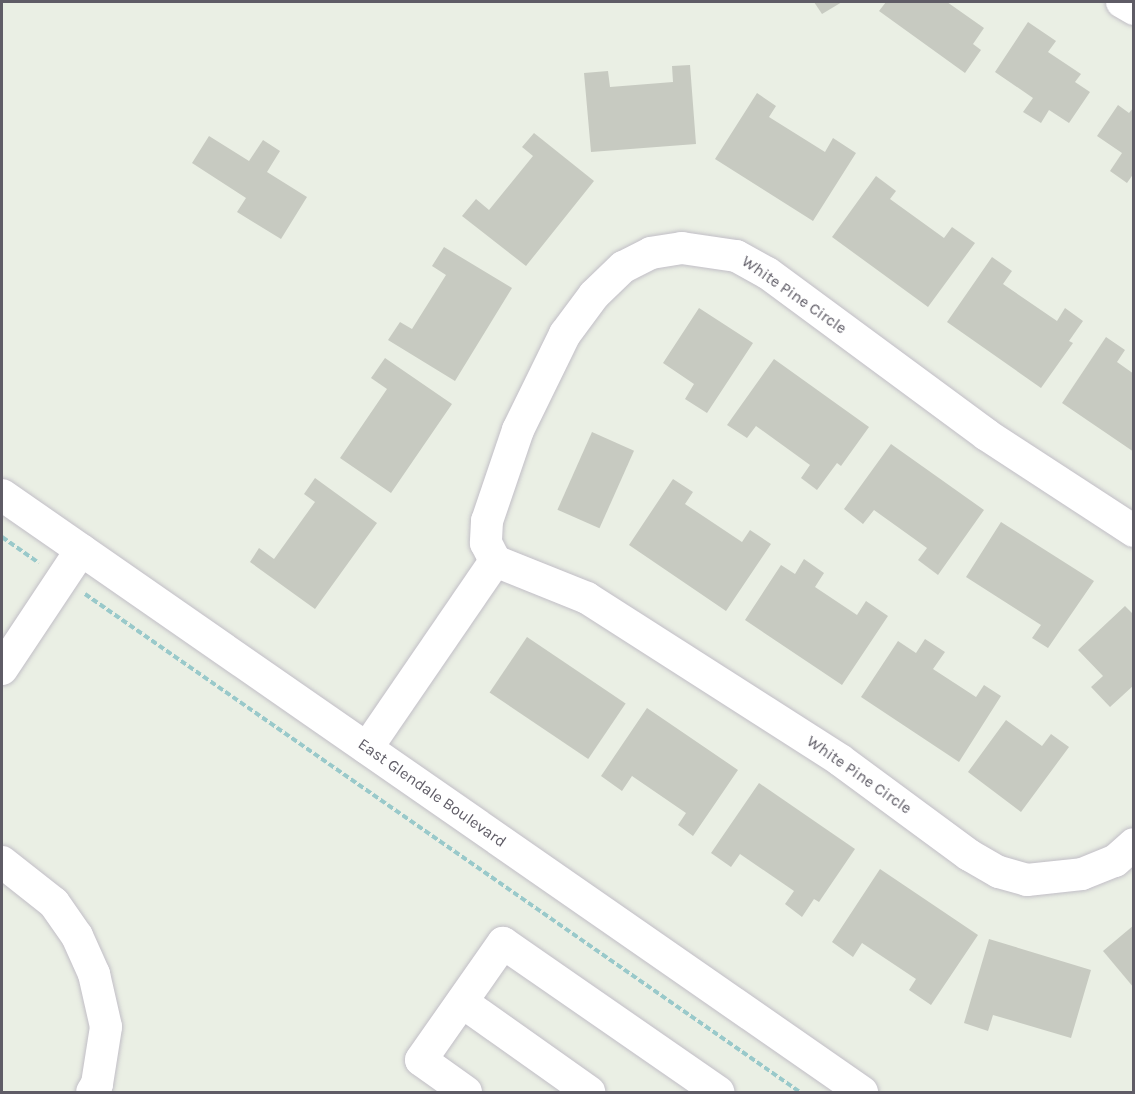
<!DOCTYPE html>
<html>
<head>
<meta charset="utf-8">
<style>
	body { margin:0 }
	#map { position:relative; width:1135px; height:1094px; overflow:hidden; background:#eaefe4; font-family:Karla,sans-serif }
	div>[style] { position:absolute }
	.building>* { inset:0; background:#c7cac1; transform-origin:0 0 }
	.path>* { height:4px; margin-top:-2px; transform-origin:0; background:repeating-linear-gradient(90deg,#99c9ca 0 6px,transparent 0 9px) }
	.roads { filter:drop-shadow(0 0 2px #c1bec6) drop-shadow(0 0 2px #c1bec6) }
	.minor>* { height:32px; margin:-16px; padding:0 16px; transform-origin:16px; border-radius:16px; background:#fff }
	span { translate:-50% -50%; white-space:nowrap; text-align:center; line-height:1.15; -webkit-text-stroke:5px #fff; paint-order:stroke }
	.street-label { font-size:16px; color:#5f5c66 }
	.frame { position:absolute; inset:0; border:3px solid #5f5c66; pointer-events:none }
</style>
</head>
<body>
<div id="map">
	<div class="building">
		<i style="clip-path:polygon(814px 2px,842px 2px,822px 14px)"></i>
		<i style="clip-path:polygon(886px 2px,947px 2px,984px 28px,973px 44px,981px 50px,965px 73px,879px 11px)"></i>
		<i style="clip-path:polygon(1028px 22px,1056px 41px,1048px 52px,1081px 74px,1075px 82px,1090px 92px,1069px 123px,1049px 110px,1041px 123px,1023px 112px,1033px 98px,995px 72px)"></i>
		<i style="clip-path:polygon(690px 65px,696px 144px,591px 152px,584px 73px,608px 71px,610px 87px,673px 82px,672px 66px)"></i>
		<i style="clip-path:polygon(757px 93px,776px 106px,769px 117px,825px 152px,833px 138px,856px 153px,813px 221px,715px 159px)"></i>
		<i style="clip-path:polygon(1118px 105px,1129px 113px,1134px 107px,1134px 173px,1127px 183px,1110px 171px,1122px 153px,1097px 136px)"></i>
		<i style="clip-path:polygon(534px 133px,594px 181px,526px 266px,462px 216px,476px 199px,489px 210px,533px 156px,522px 147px)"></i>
		<i style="clip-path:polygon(209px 136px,249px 161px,263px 140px,280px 151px,267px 172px,307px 197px,281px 239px,237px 212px,246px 198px,192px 163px)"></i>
		<i style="clip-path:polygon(876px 176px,896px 191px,890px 199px,944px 238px,952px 227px,975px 243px,928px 307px,832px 237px)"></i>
		<i style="clip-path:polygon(444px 247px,512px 288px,455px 381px,388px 340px,400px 322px,412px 329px,446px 275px,432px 266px)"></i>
		<i style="clip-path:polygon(992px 257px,1012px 271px,1003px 284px,1057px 321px,1065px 308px,1083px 321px,1069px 341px,1073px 343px,1041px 388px,947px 322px)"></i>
		<i style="clip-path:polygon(699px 308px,753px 343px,707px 413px,685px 399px,694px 384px,663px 363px)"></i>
		<i style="clip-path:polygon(1106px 337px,1125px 350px,1117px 362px,1134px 374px,1134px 452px,1062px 403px)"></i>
		<i style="clip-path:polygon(385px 358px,452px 404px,391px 493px,340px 458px,387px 389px,371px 378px)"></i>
		<i style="clip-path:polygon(774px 359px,869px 427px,841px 466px,837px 463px,817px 490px,801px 478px,810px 465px,756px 426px,747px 438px,727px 425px)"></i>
		<i style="left:592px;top:432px;width:46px;height:85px;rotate:24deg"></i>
		<i style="clip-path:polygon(891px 444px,984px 510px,938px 575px,918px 560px,927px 548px,874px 510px,863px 524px,844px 509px)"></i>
		<i style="clip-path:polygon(315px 478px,377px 523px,315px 609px,250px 562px,259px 548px,274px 559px,315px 502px,304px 494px)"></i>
		<i style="clip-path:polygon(673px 479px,693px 492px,685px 504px,742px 542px,750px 530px,771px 544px,726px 611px,629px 545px)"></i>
		<i style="clip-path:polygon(1001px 522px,1094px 581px,1048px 648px,1032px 638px,1041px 625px,966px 577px)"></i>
		<i style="clip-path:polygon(804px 559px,824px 573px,815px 587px,857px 615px,866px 601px,888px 616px,842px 685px,745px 620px,781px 565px,795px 574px)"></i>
		<i style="clip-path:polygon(1125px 606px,1134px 615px,1134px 685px,1110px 707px,1091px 687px,1103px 676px,1078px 650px)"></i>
		<i style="left:527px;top:637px;width:119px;height:67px;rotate:34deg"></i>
		<i style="clip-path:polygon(925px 639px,945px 652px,933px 669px,976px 697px,984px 685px,1001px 696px,959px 762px,861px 697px,898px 641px,916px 653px)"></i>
		<i style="clip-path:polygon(647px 708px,738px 770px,693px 836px,678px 825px,686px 813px,632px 776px,622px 791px,601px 776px)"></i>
		<i style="clip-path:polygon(1006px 720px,1042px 746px,1051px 734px,1069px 747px,1021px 812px,968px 772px)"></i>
		<i style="clip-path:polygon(759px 783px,855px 849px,819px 902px,814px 899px,802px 917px,785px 904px,794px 891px,740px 854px,731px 867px,711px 853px)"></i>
		<i style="clip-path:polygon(880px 869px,978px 935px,931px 1005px,909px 990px,916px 979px,862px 943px,853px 957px,832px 942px)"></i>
		<i style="clip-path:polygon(1134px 925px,1134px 988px,1103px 951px)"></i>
		<i style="clip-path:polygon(989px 939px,1091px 970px,1071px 1038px,993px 1015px,988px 1031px,964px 1023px)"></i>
	</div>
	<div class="path">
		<i style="left:2px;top:537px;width:45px;rotate:35.1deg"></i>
		<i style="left:85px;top:594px;width:871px;rotate:34.86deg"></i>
	</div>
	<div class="roads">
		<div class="minor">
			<i style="left:1122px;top:2px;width:14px;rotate:30deg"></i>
			<i style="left:2px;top:495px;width:1047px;rotate:34.77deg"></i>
			<i style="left:1134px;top:531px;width:176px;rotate:-146.9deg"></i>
			<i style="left:987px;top:435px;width:273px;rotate:-143.6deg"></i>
			<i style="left:767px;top:273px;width:35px;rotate:-151deg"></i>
			<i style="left:736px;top:256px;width:55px;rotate:-171.6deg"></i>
			<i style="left:682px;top:248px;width:31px;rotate:171deg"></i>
			<i style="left:651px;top:253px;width:31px;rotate:153deg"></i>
			<i style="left:623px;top:267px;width:40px;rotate:136deg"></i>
			<i style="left:594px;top:295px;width:49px;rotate:126.6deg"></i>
			<i style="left:565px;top:334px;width:107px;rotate:116.1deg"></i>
			<i style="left:518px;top:430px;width:96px;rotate:108.8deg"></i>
			<i style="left:487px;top:521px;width:22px;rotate:93deg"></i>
			<i style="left:486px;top:543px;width:20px;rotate:63deg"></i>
			<i style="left:495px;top:561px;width:99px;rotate:21.9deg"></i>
			<i style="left:587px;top:598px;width:300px;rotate:32.6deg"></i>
			<i style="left:840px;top:760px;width:160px;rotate:36.4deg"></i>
			<i style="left:969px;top:855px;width:34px;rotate:30deg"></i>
			<i style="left:999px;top:872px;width:29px;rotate:16deg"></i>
			<i style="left:1027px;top:880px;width:55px;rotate:-6.2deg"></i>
			<i style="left:1082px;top:874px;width:35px;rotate:-22deg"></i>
			<i style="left:1115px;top:861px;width:25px;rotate:-42deg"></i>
			<i style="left:2px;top:669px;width:143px;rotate:-56.4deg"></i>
			<i style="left:367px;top:748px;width:227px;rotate:-55.6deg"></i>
			<i style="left:2px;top:862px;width:66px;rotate:38.3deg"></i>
			<i style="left:54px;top:903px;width:40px;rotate:55.1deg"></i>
			<i style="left:77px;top:936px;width:42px;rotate:65.9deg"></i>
			<i style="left:94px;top:974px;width:54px;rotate:77.2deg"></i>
			<i style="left:106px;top:1027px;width:58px;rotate:99deg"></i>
			<i style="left:97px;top:1084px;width:9px;rotate:122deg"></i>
			<i style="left:462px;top:1002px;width:156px;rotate:35.3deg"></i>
			<i style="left:466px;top:1092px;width:55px;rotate:-144.6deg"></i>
			<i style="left:421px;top:1060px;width:143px;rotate:-55deg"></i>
			<i style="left:503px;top:943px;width:262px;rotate:34.7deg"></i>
		</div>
	</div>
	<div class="street-label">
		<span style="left:794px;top:295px;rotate:35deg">White Pine Circle</span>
		<span style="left:859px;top:775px;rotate:35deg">White Pine Circle</span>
		<span style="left:432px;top:793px;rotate:35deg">East Glendale Boulevard</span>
	</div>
	<div class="frame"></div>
</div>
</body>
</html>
